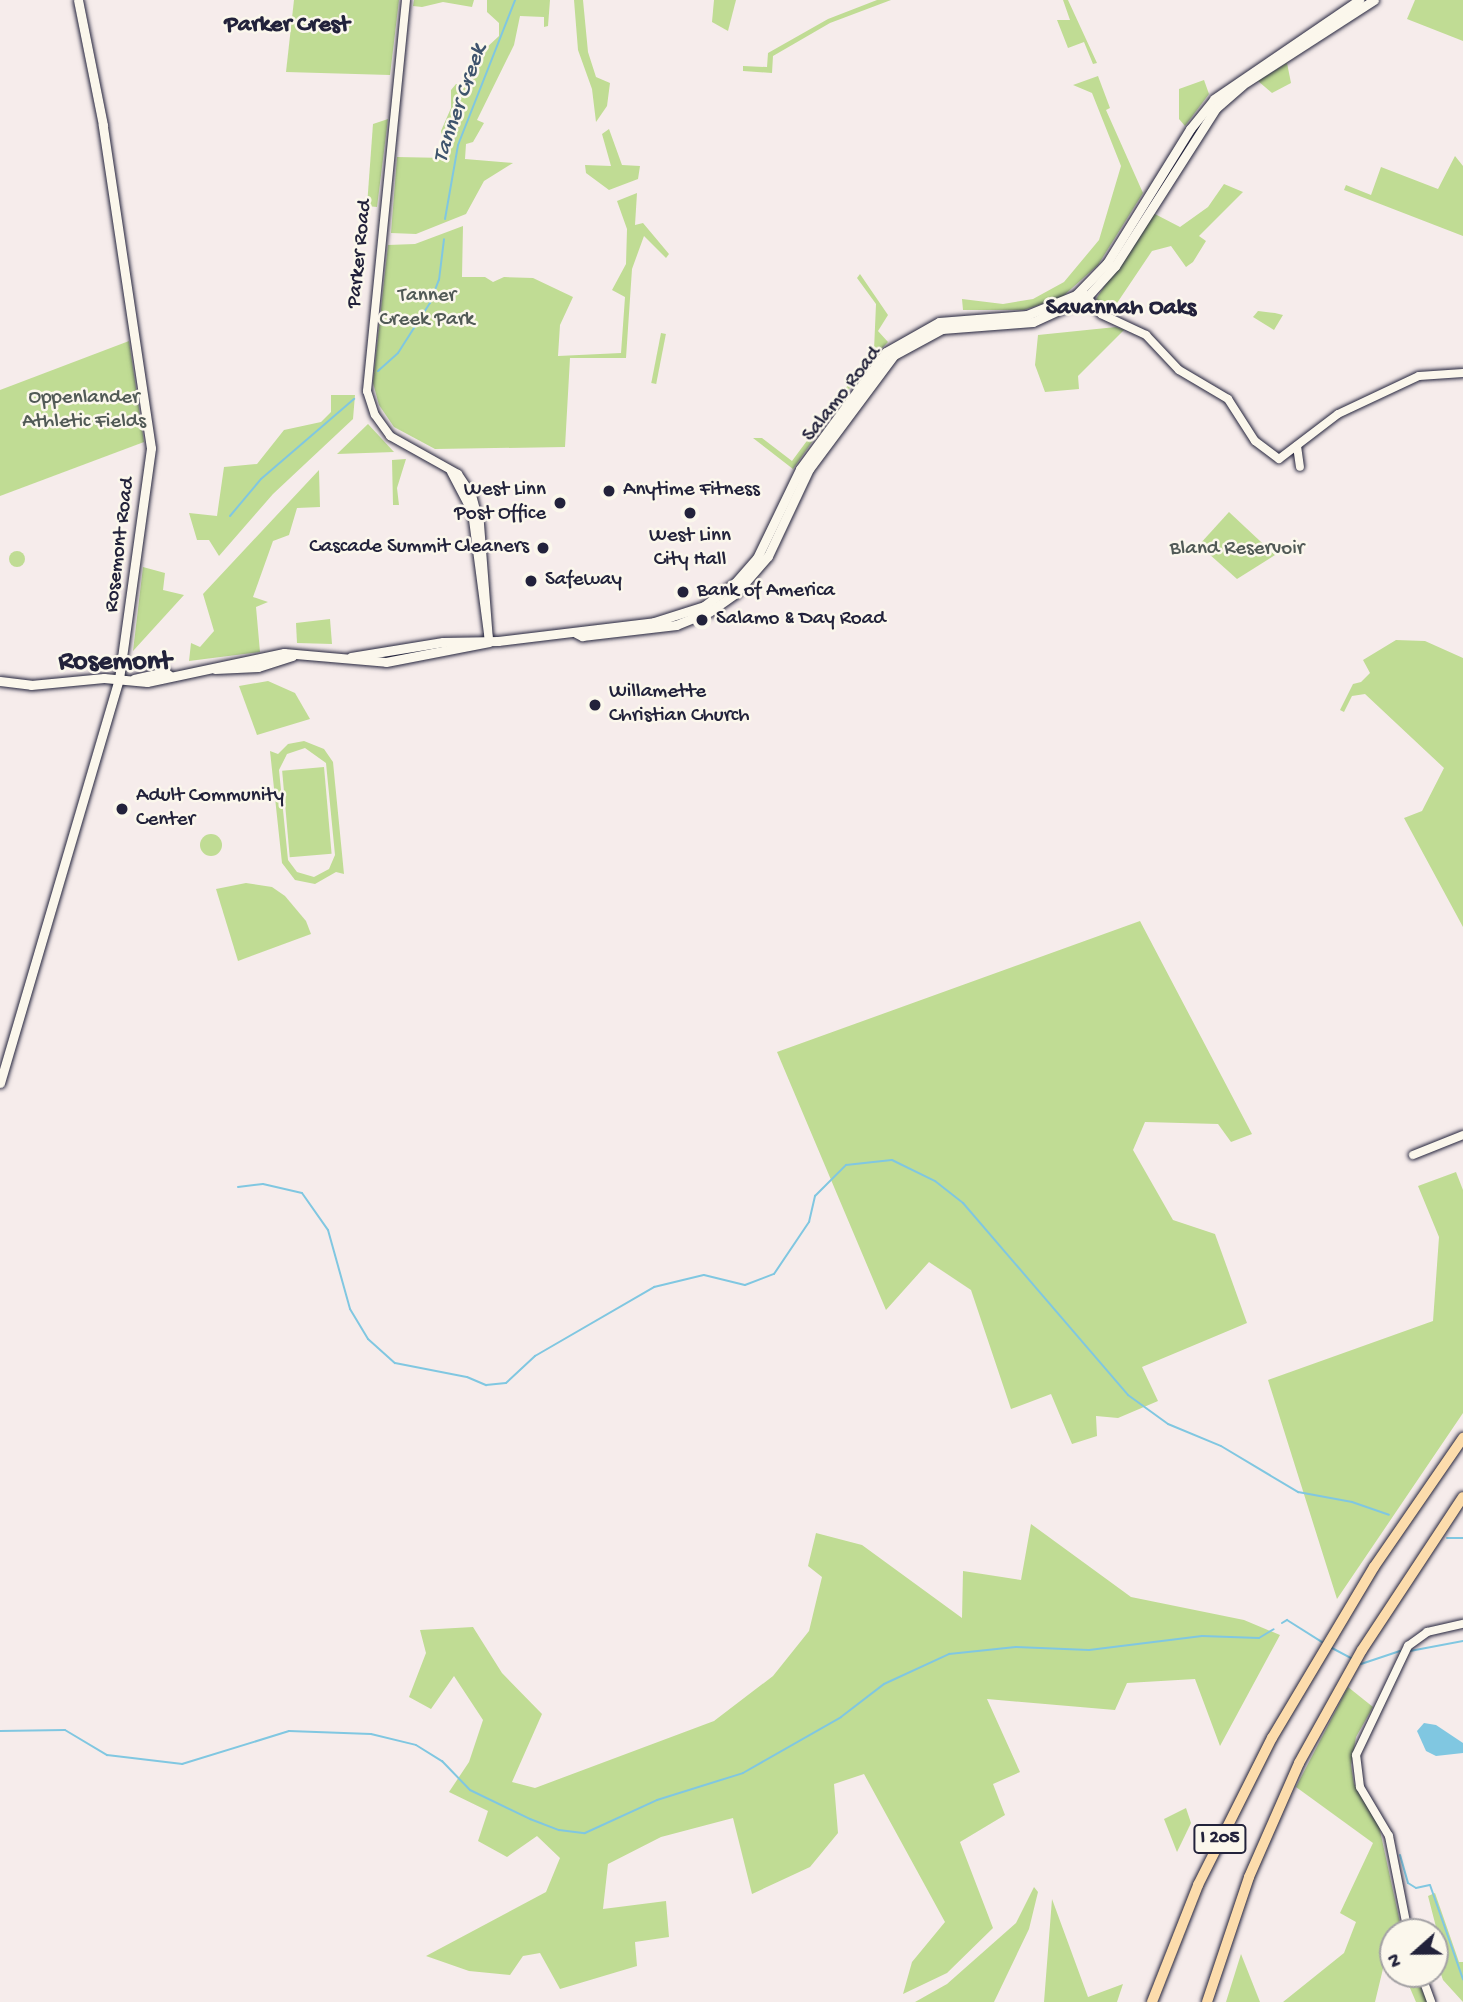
<!DOCTYPE html>
<html>
<head>
<meta charset="utf-8">
<style>
	body { margin:0 }
	#map { position:relative; width:1463px; height:2002px; overflow:hidden; background:#f6eceb; font-family:"Gochi Hand",sans-serif }
	div>[style] { position:absolute }
	.green>* { inset:0; background:#c0dc94; transform-origin:0 0 }
	.round { border-radius:50% }
	.water>* { inset:0; background:#80c7e1 }
	.stream>* { height:2px; margin:-1px; padding:0 1px; transform-origin:1px; border-radius:1px; background:#80c7e1 }
	.roads { filter:drop-shadow(0 0 2px #22223b) drop-shadow(0 0 2px #22223b) }
	.tertiary>* { height:8px; margin:-4px; padding:0 4px; transform-origin:4px; border-radius:4px; background:#fbf7ec }
	.secondary>* { height:9px; margin:-4.5px; padding:0 4.5px; transform-origin:4.5px; border-radius:4.5px; background:#fbf7ec }
	.motorway>* { height:10px; margin:-5px; padding:0 5px; transform-origin:5px; border-radius:5px; background:#fcdcac }
	.dots>* { width:19px; height:19px; translate:-50% -50%; box-sizing:border-box; border:4px solid #fbf7ec; border-radius:50% }
	span { translate:-50% -50%; white-space:nowrap; text-align:center; line-height:1.15; -webkit-text-stroke:5px #fbf7ec; paint-order:stroke }
	.shield-label span { padding:2px 5px; background:#fbf7ec; border:2px solid; border-radius:5px; -webkit-text-stroke-width:0 }
	.shield-label { font-size:19px; color:#22223b; font-weight:700 }
	.street-label { font-size:21px; color:#22223b }
	.park-label { font-size:21px; color:#515a56 }
	.poi-label { font-size:21px; color:#22223b }
	.right { translate:-100% -50%; text-align:right }
	.left { translate:0 -50%; text-align:left }
	.water-label { font-size:23px; color:#3e546d; font-style:italic }
	.quarter-label { font-size:24px; color:#22223b; font-weight:700 }
	.district-label { font-size:28px; color:#22223b; font-weight:700 }
	.north { position:absolute; left:1379px; top:1918px; width:70px; height:70px; box-sizing:border-box; background:#fbf7ec; border:2px solid #a4a2a5; border-radius:50%; rotate:249deg; font-size:19px; font-weight:700; line-height:28px; text-align:center; color:#22223b }
	.north::after { content:''; display:block; margin:auto; width:24px; height:32px; background:#22223b; clip-path:polygon(50% 0,100% 100%,50% 72%,0 100%) }
</style>
</head>
<body>
<div id="map">
	<div class="green">
		<i style="clip-path:polygon(294px 0,399px 0,390px 75px,286px 72px)"></i>
		<i style="clip-path:polygon(414px 0,474px 0,472px 7px,443px 2px,422px 7px,413px 6px)"></i>
		<i style="clip-path:polygon(487px 0,550px 0,548px 26px,544px 27px,544px 17px,520px 16px,514px 45px,477px 120px,484px 123px,473px 142px,466px 144px,465px 159px,513px 163px,484px 181px,466px 214px,416px 234px,391px 233px,397px 157px,446px 158px,441px 131px,451px 108px,451px 90px,456px 84px,467px 84px,484px 50px,499px 36px,499px 23px,487px 12px)"></i>
		<i style="clip-path:polygon(574px 0,583px 0,588px 52px,596px 77px,610px 83px,607px 106px,596px 122px,592px 89px,578px 50px)"></i>
		<i style="clip-path:polygon(714px 0,736px 0,728px 31px,712px 22px)"></i>
		<i style="clip-path:polygon(877px 0,891px 0,830px 23px,773px 56px,772px 73px,743px 71px,743px 66px,767px 67px,768px 53px,828px 19px)"></i>
		<i style="clip-path:polygon(1063px 0,1068px 0,1097px 63px,1093px 64px,1084px 42px,1068px 48px,1057px 20px,1070px 20px)"></i>
		<i style="clip-path:polygon(1415px 0,1463px 0,1463px 41px,1407px 19px)"></i>
		<i style="clip-path:polygon(1287px 63px,1291px 83px,1272px 93px,1258px 81px)"></i>
		<i style="clip-path:polygon(1098px 76px,1110px 108px,1106px 110px,1143px 193px,1098px 265px,1062px 297px,1024px 310px,963px 310px,962px 299px,1003px 304px,1033px 299px,1064px 282px,1099px 240px,1121px 166px,1092px 93px,1073px 85px)"></i>
		<i style="clip-path:polygon(1204px 80px,1209px 94px,1185px 126px,1179px 119px,1179px 89px)"></i>
		<i style="clip-path:polygon(388px 119px,377px 207px,367px 206px,373px 124px)"></i>
		<i style="clip-path:polygon(609px 129px,622px 165px,640px 166px,638px 179px,609px 190px,586px 173px,585px 165px,611px 166px,602px 134px)"></i>
		<i style="clip-path:polygon(1455px 156px,1463px 166px,1463px 236px,1344px 190px,1346px 185px,1371px 195px,1381px 167px,1438px 189px)"></i>
		<i style="clip-path:polygon(1224px 184px,1243px 192px,1199px 236px,1206px 241px,1193px 262px,1186px 267px,1171px 246px,1152px 251px,1111px 312px,1102px 306px,1096px 299px,1153px 213px,1180px 227px,1208px 207px)"></i>
		<i style="clip-path:polygon(637px 193px,635px 225px,643px 223px,669px 254px,666px 258px,644px 236px,632px 269px,626px 358px,570px 358px,565px 447px,435px 449px,394px 427px,379px 405px,373px 383px,388px 245px,415px 244px,463px 226px,462px 277px,485px 277px,493px 282px,504px 277px,533px 278px,573px 297px,560px 325px,558px 356px,621px 353px,625px 297px,612px 290px,626px 264px,627px 229px,617px 201px)"></i>
		<i style="clip-path:polygon(860px 274px,888px 315px,878px 331px,888px 342px,866px 365px,793px 469px,753px 438px,762px 438px,792px 461px,874px 350px,876px 304px,857px 278px)"></i>
		<i style="clip-path:polygon(1258px 311px,1275px 313px,1283px 315px,1274px 330px,1253px 317px)"></i>
		<i style="clip-path:polygon(1116px 327px,1124px 330px,1078px 376px,1079px 389px,1045px 392px,1035px 365px,1038px 335px)"></i>
		<i style="left:661px;top:333px;width:5px;height:51px;rotate:11deg"></i>
		<i style="clip-path:polygon(129px 341px,144px 442px,0 496px,0 390px)"></i>
		<i style="clip-path:polygon(331px 395px,355px 395px,353px 419px,273px 494px,219px 556px,209px 540px,197px 540px,189px 513px,217px 516px,224px 467px,257px 464px,284px 430px,321px 422px,331px 412px)"></i>
		<i style="clip-path:polygon(368px 424px,394px 452px,337px 454px)"></i>
		<i style="clip-path:polygon(406px 459px,397px 488px,399px 505px,393px 505px,392px 460px)"></i>
		<i style="clip-path:polygon(319px 470px,320px 507px,297px 508px,289px 535px,273px 541px,253px 597px,268px 602px,256px 607px,260px 652px,189px 661px,191px 643px,200px 647px,214px 631px,203px 594px)"></i>
		<i style="clip-path:polygon(1229px 512px,1275px 555px,1237px 579px,1199px 545px)"></i>
		<i class="round" style="left:9px;top:551px;width:16px;height:16px"></i>
		<i style="clip-path:polygon(143px 567px,165px 573px,163px 590px,184px 595px,133px 651px)"></i>
		<i style="clip-path:polygon(330px 619px,332px 644px,297px 643px,296px 623px)"></i>
		<i style="clip-path:polygon(1396px 640px,1425px 641px,1463px 658px,1463px 927px,1404px 818px,1422px 811px,1444px 768px,1365px 694px,1352px 696px,1344px 712px,1340px 710px,1353px 684px,1361px 682px,1370px 673px,1363px 660px)"></i>
		<i style="clip-path:polygon(268px 681px,295px 693px,310px 719px,257px 735px,239px 686px)"></i>
		<i style="clip-path:polygon(evenodd,304px 741px,324px 749px,333px 762px,344px 874px,336px 872px,315px 884px,295px 880px,282px 863px,270px 751px,278px 754px,288px 744px,304px 741px,305px 748px,326px 763px,335px 855px,329px 869px,314px 877px,297px 872px,288px 860px,279px 770px,287px 754px,305px 748px)"></i>
		<i style="left:324px;top:767px;width:87px;height:42px;rotate:85deg"></i>
		<i class="round" style="left:200px;top:834px;width:22px;height:22px"></i>
		<i style="clip-path:polygon(246px 883px,272px 887px,285px 896px,306px 921px,311px 934px,238px 961px,216px 889px)"></i>
		<i style="clip-path:polygon(1140px 921px,1252px 1134px,1231px 1142px,1218px 1124px,1145px 1122px,1133px 1150px,1173px 1220px,1215px 1234px,1247px 1323px,1142px 1367px,1158px 1401px,1118px 1418px,1096px 1416px,1097px 1436px,1072px 1444px,1051px 1394px,1011px 1409px,971px 1290px,929px 1262px,886px 1310px,777px 1052px)"></i>
		<i style="clip-path:polygon(1456px 1172px,1463px 1190px,1463px 1413px,1337px 1599px,1268px 1380px,1433px 1321px,1439px 1237px,1418px 1186px)"></i>
		<i style="clip-path:polygon(1031px 1524px,1131px 1597px,1244px 1620px,1280px 1635px,1220px 1746px,1195px 1679px,1127px 1683px,1115px 1710px,987px 1699px,1020px 1772px,993px 1784px,1005px 1815px,960px 1842px,993px 1928px,947px 1973px,903px 1994px,912px 1962px,945px 1922px,864px 1774px,834px 1784px,838px 1833px,810px 1867px,752px 1894px,733px 1818px,661px 1837px,608px 1864px,603px 1909px,666px 1901px,669px 1937px,635px 1942px,637px 1966px,560px 1989px,540px 1953px,523px 1956px,510px 1975px,469px 1971px,426px 1956px,546px 1892px,560px 1858px,537px 1836px,507px 1857px,478px 1841px,488px 1811px,449px 1792px,469px 1762px,483px 1720px,454px 1676px,431px 1709px,409px 1697px,426px 1653px,420px 1630px,473px 1627px,502px 1673px,542px 1714px,512px 1782px,535px 1788px,714px 1721px,773px 1676px,809px 1631px,822px 1577px,808px 1566px,816px 1533px,862px 1545px,962px 1618px,963px 1571px,1021px 1580px)"></i>
		<i style="clip-path:polygon(1348px 1687px,1373px 1707px,1356px 1737px,1351px 1765px,1354px 1784px,1379px 1826px,1402px 1932px,1393px 1932px,1393px 1950px,1387px 1952px,1375px 2002px,1283px 2002px,1344px 1953px,1356px 1922px,1340px 1913px,1373px 1843px,1296px 1787px)"></i>
		<i style="clip-path:polygon(1186px 1808px,1191px 1823px,1177px 1852px,1164px 1819px)"></i>
		<i style="clip-path:polygon(1034px 1887px,1038px 1892px,1029px 1929px,994px 2002px,915px 2002px,947px 1984px,1016px 1923px)"></i>
		<i style="clip-path:polygon(1435px 1893px,1459px 1962px,1463px 1962px,1463px 2002px,1443px 1980px,1435px 1957px,1443px 1954px,1428px 1896px)"></i>
		<i style="clip-path:polygon(1052px 1899px,1088px 1997px,1123px 1984px,1117px 2002px,1044px 2002px)"></i>
		<i style="clip-path:polygon(1241px 1954px,1260px 2002px,1226px 2002px)"></i>
		<i style="clip-path:polygon(1404px 1974px,1415px 1974px,1427px 2002px,1416px 2002px)"></i>
	</div>
	<div class="water">
		<i style="clip-path:polygon(1424px 1723px,1436px 1725px,1463px 1743px,1463px 1753px,1436px 1756px,1426px 1751px,1417px 1731px)"></i>
	</div>
	<div class="stream">
		<i style="left:445px;top:219px;width:75px;rotate:-80deg"></i>
		<i style="left:458px;top:145px;width:156px;rotate:-68.5deg"></i>
		<i style="left:378px;top:371px;width:27px;rotate:-42deg"></i>
		<i style="left:398px;top:353px;width:59px;rotate:-57.4deg"></i>
		<i style="left:430px;top:303px;width:25px;rotate:-69deg"></i>
		<i style="left:439px;top:280px;width:41px;rotate:-83deg"></i>
		<i style="left:230px;top:516px;width:48px;rotate:-50deg"></i>
		<i style="left:261px;top:479px;width:123px;rotate:-40.7deg"></i>
		<i style="left:238px;top:1187px;width:25px;rotate:-7deg"></i>
		<i style="left:263px;top:1184px;width:40px;rotate:13deg"></i>
		<i style="left:302px;top:1193px;width:45px;rotate:54.9deg"></i>
		<i style="left:328px;top:1230px;width:82px;rotate:74.4deg"></i>
		<i style="left:350px;top:1309px;width:35px;rotate:59deg"></i>
		<i style="left:368px;top:1339px;width:36px;rotate:42deg"></i>
		<i style="left:395px;top:1363px;width:73px;rotate:11deg"></i>
		<i style="left:467px;top:1377px;width:21px;rotate:23deg"></i>
		<i style="left:486px;top:1385px;width:20px;rotate:-6deg"></i>
		<i style="left:506px;top:1383px;width:40px;rotate:-43deg"></i>
		<i style="left:535px;top:1356px;width:138px;rotate:-30.1deg"></i>
		<i style="left:654px;top:1287px;width:51px;rotate:-13.5deg"></i>
		<i style="left:704px;top:1275px;width:42px;rotate:13.7deg"></i>
		<i style="left:745px;top:1285px;width:31px;rotate:-21deg"></i>
		<i style="left:774px;top:1274px;width:63px;rotate:-56.1deg"></i>
		<i style="left:809px;top:1222px;width:27px;rotate:-77deg"></i>
		<i style="left:815px;top:1196px;width:44px;rotate:-45deg"></i>
		<i style="left:846px;top:1165px;width:46px;rotate:-6.2deg"></i>
		<i style="left:892px;top:1160px;width:48px;rotate:26deg"></i>
		<i style="left:935px;top:1181px;width:36px;rotate:38deg"></i>
		<i style="left:963px;top:1203px;width:253px;rotate:49.3deg"></i>
		<i style="left:1128px;top:1395px;width:49px;rotate:35.9deg"></i>
		<i style="left:1168px;top:1424px;width:57px;rotate:22.5deg"></i>
		<i style="left:1221px;top:1446px;width:90px;rotate:30.9deg"></i>
		<i style="left:1298px;top:1492px;width:55px;rotate:10.5deg"></i>
		<i style="left:1352px;top:1502px;width:39px;rotate:19deg"></i>
		<i style="left:1447px;top:1538px;width:16px"></i>
		<i style="left:1282px;top:1623px;width:6px;rotate:-31deg"></i>
		<i style="left:1287px;top:1620px;width:41px;rotate:32.2deg"></i>
		<i style="left:1330px;top:1647px;width:26px;rotate:28deg"></i>
		<i style="left:1410px;top:1651px;width:54px;rotate:-10.7deg"></i>
		<i style="left:1361px;top:1664px;width:41px;rotate:-18.4deg"></i>
		<i style="left:0;top:1731px;width:65px;rotate:-0.9deg"></i>
		<i style="left:65px;top:1730px;width:49px;rotate:30.8deg"></i>
		<i style="left:107px;top:1755px;width:76px;rotate:6.8deg"></i>
		<i style="left:182px;top:1764px;width:112px;rotate:-17.1deg"></i>
		<i style="left:289px;top:1731px;width:82px;rotate:2.1deg"></i>
		<i style="left:371px;top:1734px;width:46px;rotate:13.7deg"></i>
		<i style="left:416px;top:1745px;width:31px;rotate:32deg"></i>
		<i style="left:442px;top:1761px;width:40px;rotate:46deg"></i>
		<i style="left:470px;top:1790px;width:67px;rotate:25.8deg"></i>
		<i style="left:530px;top:1819px;width:31px;rotate:21deg"></i>
		<i style="left:559px;top:1830px;width:26px;rotate:7deg"></i>
		<i style="left:585px;top:1833px;width:79px;rotate:-24.6deg"></i>
		<i style="left:657px;top:1800px;width:90px;rotate:-17.4deg"></i>
		<i style="left:743px;top:1773px;width:113px;rotate:-29.7deg"></i>
		<i style="left:841px;top:1717px;width:54px;rotate:-37.5deg"></i>
		<i style="left:884px;top:1684px;width:72px;rotate:-24.8deg"></i>
		<i style="left:949px;top:1654px;width:67px;rotate:-6deg"></i>
		<i style="left:1016px;top:1647px;width:73px;rotate:2.4deg"></i>
		<i style="left:1089px;top:1650px;width:114px;rotate:-7.1deg"></i>
		<i style="left:1202px;top:1636px;width:57px;rotate:2deg"></i>
		<i style="left:1259px;top:1638px;width:17px;rotate:-31deg"></i>
		<i style="left:1400px;top:1855px;width:29px;rotate:74deg"></i>
		<i style="left:1408px;top:1883px;width:9px;rotate:32deg"></i>
		<i style="left:1416px;top:1888px;width:14px;rotate:-12deg"></i>
		<i style="left:1430px;top:1885px;width:100px;rotate:70.7deg"></i>
	</div>
	<div class="roads">
		<div class="tertiary">
			<i style="left:406px;top:0;width:393px;rotate:95.7deg"></i>
			<i style="left:367px;top:391px;width:25px;rotate:72deg"></i>
			<i style="left:375px;top:415px;width:26px;rotate:54deg"></i>
			<i style="left:390px;top:436px;width:78px;rotate:29.2deg"></i>
			<i style="left:458px;top:474px;width:25px;rotate:56deg"></i>
			<i style="left:472px;top:495px;width:30px;rotate:75deg"></i>
			<i style="left:480px;top:524px;width:118px;rotate:85.6deg"></i>
			<i style="left:1082px;top:291px;width:30px;rotate:50deg"></i>
			<i style="left:1101px;top:314px;width:50px;rotate:25deg"></i>
			<i style="left:1146px;top:335px;width:48px;rotate:46.7deg"></i>
			<i style="left:1179px;top:370px;width:57px;rotate:30.6deg"></i>
			<i style="left:1228px;top:399px;width:50px;rotate:57.3deg"></i>
			<i style="left:1255px;top:441px;width:30px;rotate:37deg"></i>
			<i style="left:1279px;top:459px;width:74px;rotate:-37.3deg"></i>
			<i style="left:1338px;top:414px;width:89px;rotate:-25.1deg"></i>
			<i style="left:1419px;top:376px;width:44px;rotate:-3.9deg"></i>
			<i style="left:1297px;top:446px;width:21px;rotate:82deg"></i>
			<i style="left:451px;top:472px;width:45px;rotate:62.3deg"></i>
			<i style="left:472px;top:512px;width:131px;rotate:82.5deg"></i>
			<i style="left:1413px;top:1155px;width:54px;rotate:-21.8deg"></i>
			<i style="left:1408px;top:1932px;width:98px;rotate:-101.2deg"></i>
			<i style="left:1389px;top:1836px;width:57px;rotate:-120.6deg"></i>
			<i style="left:1360px;top:1787px;width:32px;rotate:-97deg"></i>
			<i style="left:1356px;top:1755px;width:121px;rotate:-64.5deg"></i>
			<i style="left:1408px;top:1646px;width:24px;rotate:-36deg"></i>
			<i style="left:1427px;top:1632px;width:37px;rotate:-13deg"></i>
			<i style="left:1421px;top:1974px;width:30px;rotate:70deg"></i>
		</div>
		<div class="secondary">
			<i style="left:576px;top:633px;width:7px;rotate:27deg"></i>
			<i style="left:582px;top:636px;width:95px;rotate:-6.7deg"></i>
			<i style="left:676px;top:625px;width:35px;rotate:-22deg"></i>
			<i style="left:709px;top:612px;width:32px;rotate:-35deg"></i>
			<i style="left:735px;top:594px;width:50px;rotate:-49deg"></i>
			<i style="left:768px;top:556px;width:96px;rotate:-64.8deg"></i>
			<i style="left:809px;top:469px;width:142px;rotate:-53.3deg"></i>
			<i style="left:894px;top:355px;width:55px;rotate:-28.4deg"></i>
			<i style="left:942px;top:329px;width:91px;rotate:-4.4deg"></i>
			<i style="left:1033px;top:322px;width:60px;rotate:-24.8deg"></i>
			<i style="left:1087px;top:297px;width:42px;rotate:-47.9deg"></i>
			<i style="left:1115px;top:266px;width:188px;rotate:-57.4deg"></i>
			<i style="left:1216px;top:108px;width:35px;rotate:-41deg"></i>
			<i style="left:1242px;top:85px;width:157px;rotate:-32.8deg"></i>
			<i style="left:351px;top:657px;width:93px;rotate:-9.3deg"></i>
			<i style="left:443px;top:642px;width:55px;rotate:-1deg"></i>
			<i style="left:498px;top:641px;width:157px;rotate:-6.9deg"></i>
			<i style="left:654px;top:622px;width:52px;rotate:-17.7deg"></i>
			<i style="left:704px;top:606px;width:39px;rotate:-37deg"></i>
			<i style="left:735px;top:583px;width:33px;rotate:-49deg"></i>
			<i style="left:757px;top:558px;width:99px;rotate:-64.2deg"></i>
			<i style="left:800px;top:469px;width:145px;rotate:-53.7deg"></i>
			<i style="left:886px;top:352px;width:61px;rotate:-29.5deg"></i>
			<i style="left:939px;top:322px;width:88px;rotate:-4.5deg"></i>
			<i style="left:1027px;top:315px;width:53px;rotate:-22.2deg"></i>
			<i style="left:1076px;top:295px;width:45px;rotate:-45.9deg"></i>
			<i style="left:1107px;top:263px;width:158px;rotate:-58.2deg"></i>
			<i style="left:1190px;top:129px;width:38px;rotate:-51deg"></i>
			<i style="left:1214px;top:99px;width:176px;rotate:-34.3deg"></i>
			<i style="left:215px;top:669px;width:43px;rotate:-2.7deg"></i>
			<i style="left:258px;top:667px;width:36px;rotate:-18deg"></i>
			<i style="left:134px;top:679px;width:32px;rotate:-13deg"></i>
			<i style="left:165px;top:672px;width:6px;rotate:39deg"></i>
			<i style="left:0;top:681px;width:31px;rotate:7deg"></i>
			<i style="left:31px;top:685px;width:73px;rotate:-5.5deg"></i>
			<i style="left:104px;top:678px;width:43px;rotate:5.3deg"></i>
			<i style="left:147px;top:682px;width:140px;rotate:-12deg"></i>
			<i style="left:284px;top:653px;width:102px;rotate:5deg"></i>
			<i style="left:386px;top:662px;width:105px;rotate:-11deg"></i>
			<i style="left:0;top:1083px;width:421px;rotate:-73.6deg"></i>
			<i style="left:119px;top:679px;width:233px;rotate:-82.1deg"></i>
			<i style="left:151px;top:448px;width:327px;rotate:-98.5deg"></i>
			<i style="left:103px;top:125px;width:127px;rotate:-101.3deg"></i>
		</div>
		<div class="motorway">
			<i style="left:1152px;top:2002px;width:126px;rotate:-68.5deg"></i>
			<i style="left:1198px;top:1885px;width:165px;rotate:-63.3deg"></i>
			<i style="left:1272px;top:1738px;width:199px;rotate:-59.2deg"></i>
			<i style="left:1374px;top:1567px;width:157px;rotate:-55.4deg"></i>
			<i style="left:1207px;top:2002px;width:132px;rotate:-71.4deg"></i>
			<i style="left:1249px;top:1877px;width:124px;rotate:-66.3deg"></i>
			<i style="left:1299px;top:1763px;width:129px;rotate:-60.9deg"></i>
			<i style="left:1362px;top:1650px;width:183px;rotate:-56.6deg"></i>
		</div>
	</div>
	<div class="dots">
		<i style="left:609px;top:491px;background:#22223b"></i>
		<i style="left:560px;top:503px;background:#22223b"></i>
		<i style="left:690px;top:513px;background:#22223b"></i>
		<i style="left:543px;top:548px;background:#22223b"></i>
		<i style="left:531px;top:581px;background:#22223b"></i>
		<i style="left:683px;top:592px;background:#22223b"></i>
		<i style="left:702px;top:620px;background:#22223b"></i>
		<i style="left:595px;top:705px;background:#22223b"></i>
		<i style="left:122px;top:809px;background:#22223b"></i>
	</div>
	<div class="shield-label">
		<span style="left:1220px;top:1839px">I 205</span>
	</div>
	<div class="street-label">
		<span style="left:361px;top:254px;rotate:-84deg">Parker Road</span>
		<span style="left:843px;top:395px;rotate:-52deg">Salamo Road</span>
		<span style="left:121px;top:545px;rotate:-83deg">Rosemont Road</span>
	</div>
	<div class="park-label">
		<span style="left:427px;top:309px">Tanner<br>Creek Park</span>
		<span style="left:84px;top:411px">Oppenlander<br>Athletic Fields</span>
		<span style="left:1237px;top:550px">Bland Reservoir</span>
	</div>
	<div class="poi-label">
		<span class="right" style="left:546px;top:503px">West Linn<br>Post Office</span>
		<span class="left" style="left:623px;top:491px">Anytime Fitness</span>
		<span style="left:690px;top:549px">West Linn<br>City Hall</span>
		<span class="right" style="left:529px;top:548px">Cascade Summit Cleaners</span>
		<span class="left" style="left:545px;top:581px">Safeway</span>
		<span class="left" style="left:697px;top:592px">Bank of America</span>
		<span class="left" style="left:716px;top:620px">Salamo &amp; Day Road</span>
		<span class="left" style="left:609px;top:705px">Willamette<br>Christian Church</span>
		<span class="left" style="left:136px;top:809px">Adult Community<br>Center</span>
	</div>
	<div class="water-label">
		<span style="left:461px;top:104px;rotate:-71deg">Tanner Creek</span>
	</div>
	<div class="quarter-label">
		<span style="left:287px;top:26px">Parker Crest</span>
		<span style="left:1121px;top:309px">Savannah Oaks</span>
	</div>
	<div class="district-label">
		<span style="left:115px;top:663px">Rosemont</span>
	</div>
	<div class="north">N</div>
</div>
</body>
</html>
